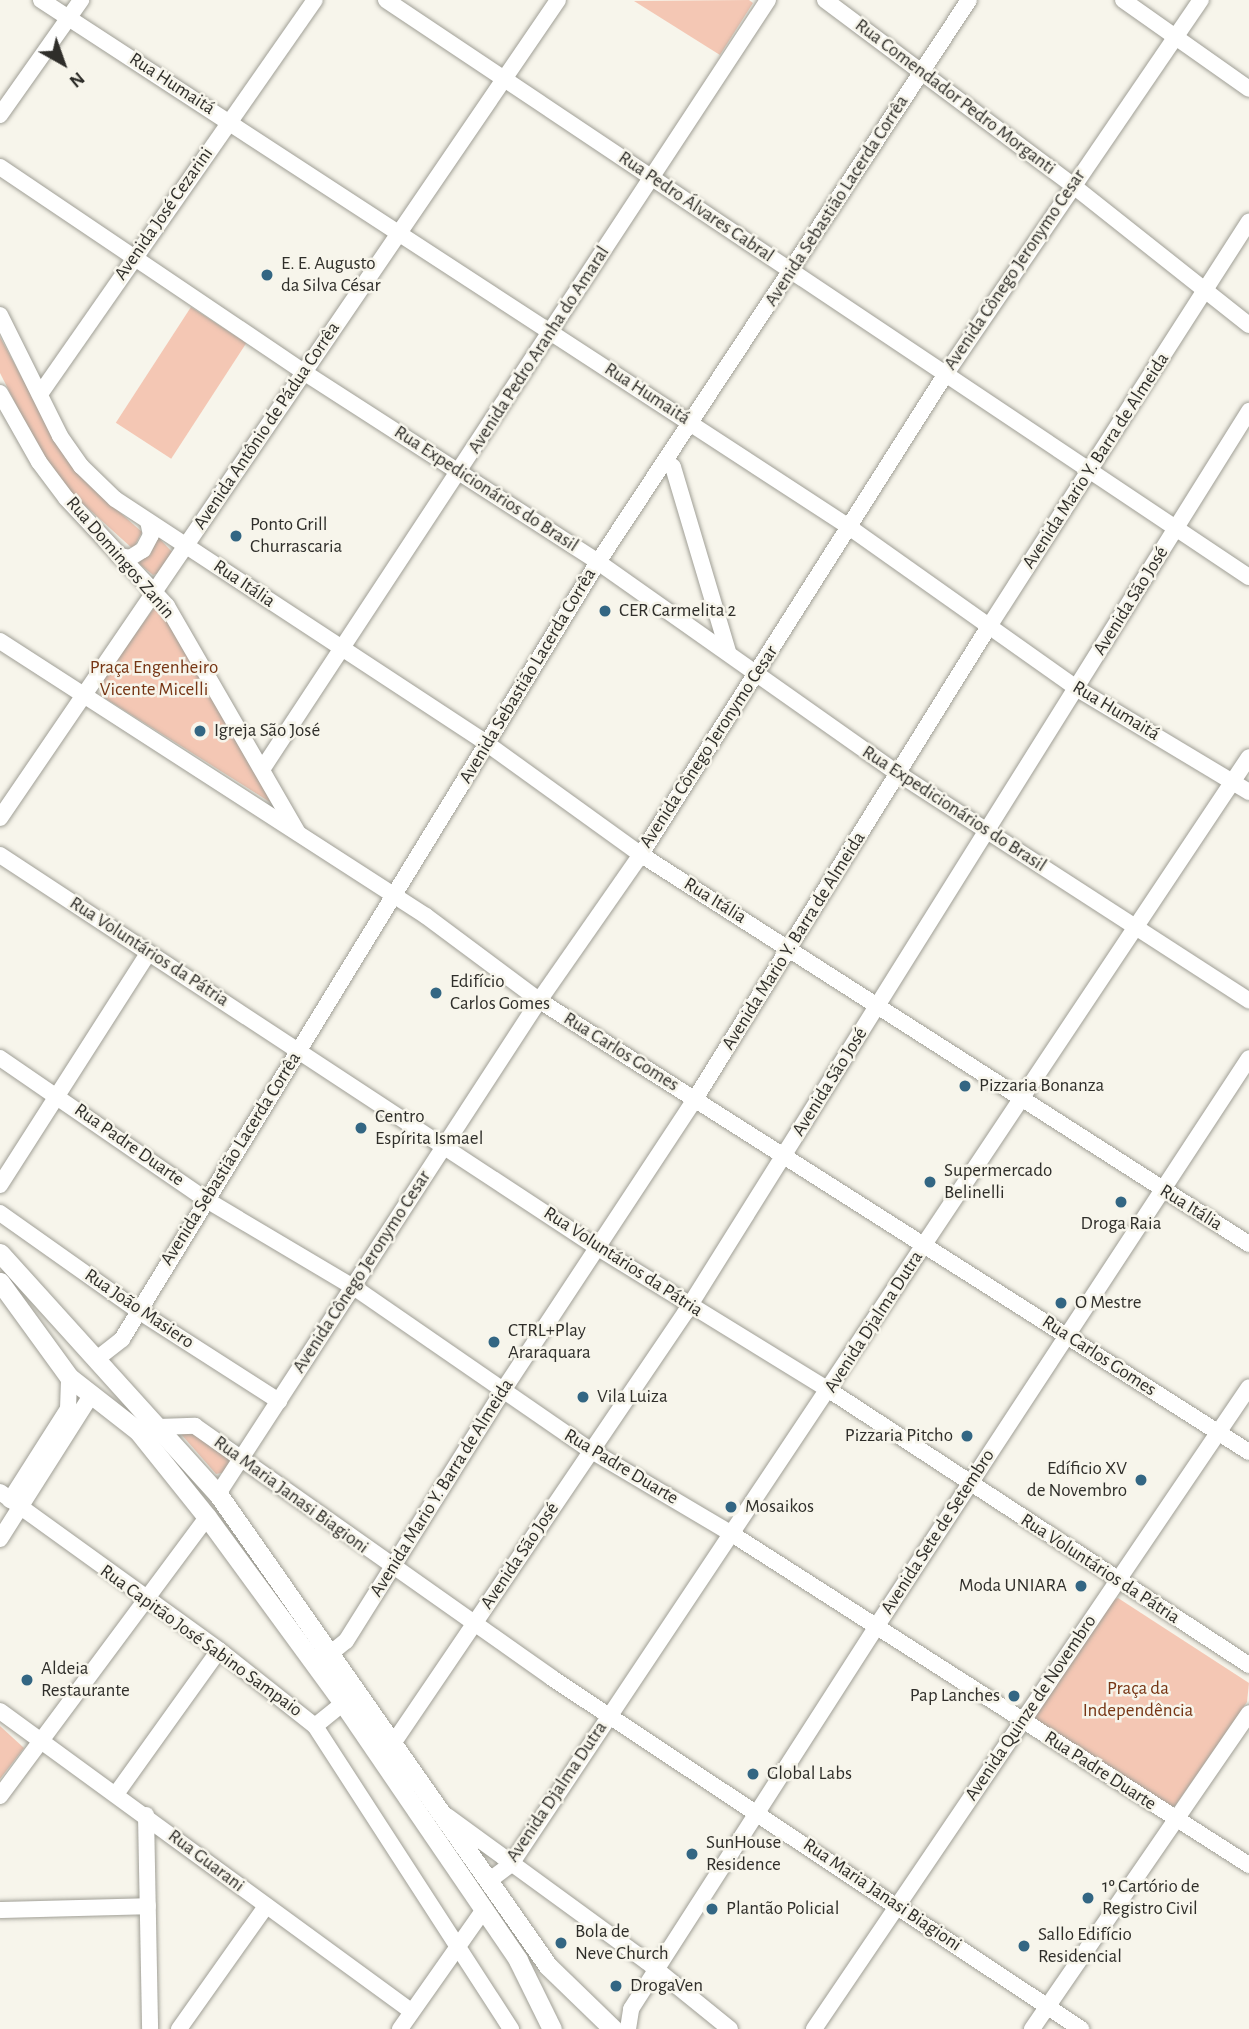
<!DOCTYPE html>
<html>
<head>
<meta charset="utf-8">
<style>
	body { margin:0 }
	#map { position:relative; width:1249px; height:2029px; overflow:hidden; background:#f7f5eb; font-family:"Alegreya Sans",sans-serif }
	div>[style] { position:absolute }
	.green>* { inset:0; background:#f4c7b4; transform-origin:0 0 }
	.roads { filter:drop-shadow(0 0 2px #a09f96) drop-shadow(0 0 2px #a09f96) }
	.minor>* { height:16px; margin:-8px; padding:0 8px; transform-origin:8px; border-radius:8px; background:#fff }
	.major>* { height:19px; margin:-9.5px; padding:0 9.5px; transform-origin:9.5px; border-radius:9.5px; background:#fff }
	.dots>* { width:19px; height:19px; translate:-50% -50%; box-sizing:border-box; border:4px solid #f7f5eb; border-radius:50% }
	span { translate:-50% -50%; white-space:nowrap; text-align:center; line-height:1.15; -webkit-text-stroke:5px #f7f5eb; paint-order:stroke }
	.street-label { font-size:19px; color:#2f2e2a }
	.poi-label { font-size:19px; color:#2f2e2a }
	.left { translate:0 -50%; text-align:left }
	.right { translate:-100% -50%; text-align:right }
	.park-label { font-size:19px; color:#763514 }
	.north { position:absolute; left:28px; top:28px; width:70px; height:70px; -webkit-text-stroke:5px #f7f5eb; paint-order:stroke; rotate:140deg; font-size:19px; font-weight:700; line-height:28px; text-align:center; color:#2f2e2a }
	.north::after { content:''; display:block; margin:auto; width:24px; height:32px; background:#2f2e2a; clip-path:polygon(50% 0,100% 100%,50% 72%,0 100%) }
</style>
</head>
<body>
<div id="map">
	<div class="green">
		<i style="clip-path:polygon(749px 0,753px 3px,720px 55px,634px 1px)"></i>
		<i style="left:191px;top:307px;width:66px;height:138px;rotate:33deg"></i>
		<i style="clip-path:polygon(0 337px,60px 448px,107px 501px,142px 532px,133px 549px,70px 492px,36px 444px,0 373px)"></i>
		<i style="clip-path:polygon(158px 537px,173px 553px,159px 573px,153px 575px,137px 562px,150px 555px)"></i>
		<i style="clip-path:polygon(154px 608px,163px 611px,273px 804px,100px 695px,100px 683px)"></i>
		<i style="clip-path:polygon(190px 1432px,234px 1461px,227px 1472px,216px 1474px,181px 1434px)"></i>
		<i style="clip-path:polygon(1118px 1598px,1249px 1683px,1247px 1702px,1175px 1806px,1168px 1806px,1033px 1719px,1110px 1602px)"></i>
		<i style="clip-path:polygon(0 1726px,24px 1748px,0 1779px)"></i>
	</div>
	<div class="roads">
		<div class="minor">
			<i style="left:41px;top:0;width:965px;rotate:33.11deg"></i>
			<i style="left:849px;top:527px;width:278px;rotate:35.3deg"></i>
			<i style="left:1076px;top:688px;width:202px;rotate:31deg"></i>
			<i style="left:386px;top:0;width:1038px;rotate:33.77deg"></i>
			<i style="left:825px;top:0;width:307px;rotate:36.8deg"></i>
			<i style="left:1071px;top:184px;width:227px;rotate:38.4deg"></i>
			<i style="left:1123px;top:0;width:154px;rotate:35.2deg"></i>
			<i style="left:0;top:115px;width:141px;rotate:-54.8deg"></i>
			<i style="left:0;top:167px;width:364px;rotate:34deg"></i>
			<i style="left:302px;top:371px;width:352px;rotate:32.8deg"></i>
			<i style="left:598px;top:562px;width:368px;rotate:35.2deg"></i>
			<i style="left:899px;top:774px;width:417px;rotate:32.9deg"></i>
			<i style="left:0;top:315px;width:135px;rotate:63.6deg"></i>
			<i style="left:60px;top:436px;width:37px;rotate:55deg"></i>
			<i style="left:81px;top:466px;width:47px;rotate:44.1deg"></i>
			<i style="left:115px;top:499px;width:444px;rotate:33.3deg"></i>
			<i style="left:486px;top:743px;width:190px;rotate:35.8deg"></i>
			<i style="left:640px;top:854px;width:723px;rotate:32.64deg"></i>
			<i style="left:0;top:393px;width:79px;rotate:60.5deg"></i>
			<i style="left:39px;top:462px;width:45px;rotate:53.1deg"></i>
			<i style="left:66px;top:498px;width:148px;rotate:46.9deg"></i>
			<i style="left:167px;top:606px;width:262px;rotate:60deg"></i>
			<i style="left:40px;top:394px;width:480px;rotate:-55.1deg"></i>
			<i style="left:666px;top:461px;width:9px;rotate:41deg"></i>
			<i style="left:673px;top:467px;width:192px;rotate:73.4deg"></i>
			<i style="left:119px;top:556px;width:11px;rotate:10deg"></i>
			<i style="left:130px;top:558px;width:15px;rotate:-32deg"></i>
			<i style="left:143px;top:550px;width:17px;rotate:-62deg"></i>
			<i style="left:151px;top:535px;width:14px;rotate:-102deg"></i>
			<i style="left:0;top:641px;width:507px;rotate:32.84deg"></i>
			<i style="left:426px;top:916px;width:142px;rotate:36.7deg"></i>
			<i style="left:540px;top:1001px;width:840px;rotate:32.46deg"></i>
			<i style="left:263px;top:768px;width:919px;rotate:-56.67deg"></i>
			<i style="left:0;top:818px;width:990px;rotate:-55.7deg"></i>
			<i style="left:0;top:855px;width:716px;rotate:33.31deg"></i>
			<i style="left:598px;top:1248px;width:271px;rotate:31.6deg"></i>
			<i style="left:829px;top:1390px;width:502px;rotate:33.22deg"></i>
			<i style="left:0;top:1058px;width:249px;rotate:34.5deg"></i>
			<i style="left:205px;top:1199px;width:174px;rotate:30.7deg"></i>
			<i style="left:355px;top:1288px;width:285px;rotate:34.6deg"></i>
			<i style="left:590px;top:1450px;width:165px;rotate:30.6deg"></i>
			<i style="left:732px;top:1534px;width:614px;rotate:32.63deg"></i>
			<i style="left:0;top:1185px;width:274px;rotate:-57.4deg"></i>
			<i style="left:0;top:1213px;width:168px;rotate:35.3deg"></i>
			<i style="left:137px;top:1310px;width:169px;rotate:32.7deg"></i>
			<i style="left:98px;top:1358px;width:31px;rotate:-38deg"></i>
			<i style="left:122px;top:1339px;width:911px;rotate:-58.51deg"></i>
			<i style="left:598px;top:562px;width:673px;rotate:-56.57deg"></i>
			<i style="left:158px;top:1427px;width:37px;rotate:-2deg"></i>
			<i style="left:195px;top:1426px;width:437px;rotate:35.2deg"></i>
			<i style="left:552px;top:1678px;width:635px;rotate:33.56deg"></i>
			<i style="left:0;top:1492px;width:270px;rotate:35.8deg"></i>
			<i style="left:219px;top:1650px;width:122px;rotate:38.4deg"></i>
			<i style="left:315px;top:1726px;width:361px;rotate:57.1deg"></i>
			<i style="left:218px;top:1494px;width:583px;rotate:-56.96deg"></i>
			<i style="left:536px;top:1005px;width:178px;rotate:-55.1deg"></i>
			<i style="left:638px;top:859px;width:573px;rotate:-57.61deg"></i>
			<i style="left:945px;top:375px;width:454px;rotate:-55.7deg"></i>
			<i style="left:10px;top:1500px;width:108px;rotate:-57.5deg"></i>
			<i style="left:68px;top:1409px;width:32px;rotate:-88deg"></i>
			<i style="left:0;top:1539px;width:172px;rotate:-57.6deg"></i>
			<i style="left:331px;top:1653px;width:19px;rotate:-39deg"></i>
			<i style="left:346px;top:1641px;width:294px;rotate:-57.9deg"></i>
			<i style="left:502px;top:1392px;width:351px;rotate:-56.6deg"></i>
			<i style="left:695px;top:1099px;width:555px;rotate:-58.12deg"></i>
			<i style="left:988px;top:628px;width:483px;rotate:-57.3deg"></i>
			<i style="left:0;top:1711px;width:509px;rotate:36.13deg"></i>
			<i style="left:315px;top:1726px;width:36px;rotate:-39deg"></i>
			<i style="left:394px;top:1742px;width:518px;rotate:-55.85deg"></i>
			<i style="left:685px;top:1313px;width:1064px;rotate:-57.98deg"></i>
			<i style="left:116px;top:1794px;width:177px;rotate:-54.4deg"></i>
			<i style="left:0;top:1796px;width:347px;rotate:-53.4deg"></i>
			<i style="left:146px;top:1815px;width:214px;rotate:88.9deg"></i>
			<i style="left:447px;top:1816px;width:246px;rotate:36.1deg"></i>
			<i style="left:646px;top:1961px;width:108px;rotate:39deg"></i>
			<i style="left:490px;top:1880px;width:26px;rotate:-37deg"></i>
			<i style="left:511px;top:1864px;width:1330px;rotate:-56.31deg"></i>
			<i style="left:0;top:1910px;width:148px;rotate:-1.5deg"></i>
			<i style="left:179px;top:2029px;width:151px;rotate:-54.7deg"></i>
			<i style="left:400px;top:2029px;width:144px;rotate:-54.9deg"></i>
			<i style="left:628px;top:2029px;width:20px;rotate:-81deg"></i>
			<i style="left:631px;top:2009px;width:454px;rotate:-57.3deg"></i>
			<i style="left:876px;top:1627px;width:680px;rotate:-56.75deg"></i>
			<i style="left:814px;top:2029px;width:775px;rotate:-55.88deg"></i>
			<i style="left:1032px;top:2029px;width:383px;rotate:-55.5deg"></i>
		</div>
		<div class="major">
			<i style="left:0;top:1253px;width:325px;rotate:47.9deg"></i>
			<i style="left:218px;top:1494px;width:576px;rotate:55.04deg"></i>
			<i style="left:548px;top:1966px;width:91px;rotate:44.1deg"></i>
			<i style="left:0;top:1282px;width:117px;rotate:54deg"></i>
			<i style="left:69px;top:1377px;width:88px;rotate:38deg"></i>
			<i style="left:138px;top:1431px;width:110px;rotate:51.3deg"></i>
			<i style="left:207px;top:1517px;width:230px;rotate:53.8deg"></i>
			<i style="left:343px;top:1703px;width:311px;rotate:55.7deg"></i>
			<i style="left:518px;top:1960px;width:77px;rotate:63.8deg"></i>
		</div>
	</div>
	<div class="dots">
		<i style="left:267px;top:275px;background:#336683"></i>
		<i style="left:236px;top:536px;background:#336683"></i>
		<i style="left:605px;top:611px;background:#336683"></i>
		<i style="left:200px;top:731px;background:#336683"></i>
		<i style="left:436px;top:993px;background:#336683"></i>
		<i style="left:965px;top:1086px;background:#336683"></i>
		<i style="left:361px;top:1128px;background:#336683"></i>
		<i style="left:930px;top:1182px;background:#336683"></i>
		<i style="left:1121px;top:1202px;background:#336683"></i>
		<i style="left:1061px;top:1303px;background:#336683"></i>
		<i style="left:494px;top:1342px;background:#336683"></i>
		<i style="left:583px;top:1397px;background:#336683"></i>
		<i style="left:967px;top:1436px;background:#336683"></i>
		<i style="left:1141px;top:1480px;background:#336683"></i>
		<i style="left:731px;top:1507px;background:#336683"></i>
		<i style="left:1081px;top:1586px;background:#336683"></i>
		<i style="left:27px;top:1680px;background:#336683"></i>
		<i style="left:1014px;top:1696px;background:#336683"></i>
		<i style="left:753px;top:1774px;background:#336683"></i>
		<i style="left:692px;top:1854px;background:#336683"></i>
		<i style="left:1088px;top:1898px;background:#336683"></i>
		<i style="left:712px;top:1909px;background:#336683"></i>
		<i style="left:561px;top:1943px;background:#336683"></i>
		<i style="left:1024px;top:1946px;background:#336683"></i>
		<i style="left:616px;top:1986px;background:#336683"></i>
	</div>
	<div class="street-label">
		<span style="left:172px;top:84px;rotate:33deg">Rua Humaitá</span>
		<span style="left:955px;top:97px;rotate:37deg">Rua Comendador Pedro Morganti</span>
		<span style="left:837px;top:201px;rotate:-57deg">Avenida Sebastião Lacerda Corrêa</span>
		<span style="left:696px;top:207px;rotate:34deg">Rua Pedro Álvares Cabral</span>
		<span style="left:164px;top:214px;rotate:-55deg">Avenida José Cezarini</span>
		<span style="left:1015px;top:270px;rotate:-56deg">Avenida Cônego Jeronymo Cesar</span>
		<span style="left:539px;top:350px;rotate:-57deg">Avenida Pedro Aranha do Amaral</span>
		<span style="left:647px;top:394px;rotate:33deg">Rua Humaitá</span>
		<span style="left:267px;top:426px;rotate:-56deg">Avenida Antônio de Pádua Corrêa</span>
		<span style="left:1096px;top:461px;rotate:-57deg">Avenida Mario Y. Barra de Almeida</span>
		<span style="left:486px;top:489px;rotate:33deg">Rua Expedicionários do Brasil</span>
		<span style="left:120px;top:558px;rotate:49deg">Rua Domingos Zanin</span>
		<span style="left:244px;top:584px;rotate:34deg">Rua Itália</span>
		<span style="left:1131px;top:601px;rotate:-58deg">Avenida São José</span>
		<span style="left:528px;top:676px;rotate:-59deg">Avenida Sebastião Lacerda Corrêa</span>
		<span style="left:1116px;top:711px;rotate:31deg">Rua Humaitá</span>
		<span style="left:709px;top:747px;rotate:-57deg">Avenida Cônego Jeronymo Cesar</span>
		<span style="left:954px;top:809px;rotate:33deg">Rua Expedicionários do Brasil</span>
		<span style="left:715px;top:901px;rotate:32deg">Rua Itália</span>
		<span style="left:794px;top:941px;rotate:-58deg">Avenida Mario Y. Barra de Almeida</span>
		<span style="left:149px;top:952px;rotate:33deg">Rua Voluntários da Pátria</span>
		<span style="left:621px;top:1052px;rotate:32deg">Rua Carlos Gomes</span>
		<span style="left:830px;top:1082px;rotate:-58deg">Avenida São José</span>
		<span style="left:129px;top:1145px;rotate:35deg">Rua Padre Duarte</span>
		<span style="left:231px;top:1159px;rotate:-58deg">Avenida Sebastião Lacerda Corrêa</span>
		<span style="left:1191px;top:1208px;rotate:32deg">Rua Itália</span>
		<span style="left:623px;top:1262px;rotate:33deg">Rua Voluntários da Pátria</span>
		<span style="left:362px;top:1272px;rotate:-57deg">Avenida Cônego Jeronymo Cesar</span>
		<span style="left:139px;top:1309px;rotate:34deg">Rua João Masiero</span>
		<span style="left:874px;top:1322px;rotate:-57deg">Avenida Djalma Dutra</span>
		<span style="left:1099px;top:1356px;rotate:33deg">Rua Carlos Gomes</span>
		<span style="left:621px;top:1467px;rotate:31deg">Rua Padre Duarte</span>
		<span style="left:442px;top:1488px;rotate:-58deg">Avenida Mario Y. Barra de Almeida</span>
		<span style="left:291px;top:1495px;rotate:36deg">Rua Maria Janasi Biagioni</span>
		<span style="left:938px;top:1532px;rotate:-57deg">Avenida Sete de Setembro</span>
		<span style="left:520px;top:1556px;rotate:-56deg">Avenida São José</span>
		<span style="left:1100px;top:1569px;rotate:33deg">Rua Voluntários da Pátria</span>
		<span style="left:201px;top:1641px;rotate:36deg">Rua Capitão José Sabino Sampaio</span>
		<span style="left:1031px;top:1708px;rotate:-56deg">Avenida Quinze de Novembro</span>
		<span style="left:1100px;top:1771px;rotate:33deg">Rua Padre Duarte</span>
		<span style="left:557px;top:1792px;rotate:-56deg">Avenida Djalma Dutra</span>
		<span style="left:206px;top:1861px;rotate:37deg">Rua Guarani</span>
		<span style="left:882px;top:1895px;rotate:34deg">Rua Maria Janasi Biagioni</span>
	</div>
	<div class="poi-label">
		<span class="left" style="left:281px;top:275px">E. E. Augusto<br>da Silva César</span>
		<span class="left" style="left:250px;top:536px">Ponto Grill<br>Churrascaria</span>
		<span class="left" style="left:619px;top:611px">CER Carmelita 2</span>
		<span class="left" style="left:214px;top:731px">Igreja São José</span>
		<span class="left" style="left:450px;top:993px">Edifício<br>Carlos Gomes</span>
		<span class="left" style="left:979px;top:1086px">Pizzaria Bonanza</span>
		<span class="left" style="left:375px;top:1128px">Centro<br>Espírita Ismael</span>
		<span class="left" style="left:944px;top:1182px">Supermercado<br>Belinelli</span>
		<span style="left:1121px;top:1224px">Droga Raia</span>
		<span class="left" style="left:1075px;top:1303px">O Mestre</span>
		<span class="left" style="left:508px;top:1342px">CTRL+Play<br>Araraquara</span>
		<span class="left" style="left:597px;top:1397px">Vila Luiza</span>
		<span class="right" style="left:953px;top:1436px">Pizzaria Pitcho</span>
		<span class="right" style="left:1127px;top:1480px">Edíficio XV<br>de Novembro</span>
		<span class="left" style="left:745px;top:1507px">Mosaikos</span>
		<span class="right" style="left:1067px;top:1586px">Moda UNIARA</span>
		<span class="left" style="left:41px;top:1680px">Aldeia<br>Restaurante</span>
		<span class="right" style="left:1000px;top:1696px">Pap Lanches</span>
		<span class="left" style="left:767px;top:1774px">Global Labs</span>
		<span class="left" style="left:706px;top:1854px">SunHouse<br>Residence</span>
		<span class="left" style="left:1102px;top:1898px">1º Cartório de<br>Registro Civil</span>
		<span class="left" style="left:726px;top:1909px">Plantão Policial</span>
		<span class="left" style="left:575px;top:1943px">Bola de<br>Neve Church</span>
		<span class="left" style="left:1038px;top:1946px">Sallo Edifício<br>Residencial</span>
		<span class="left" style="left:630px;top:1986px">DrogaVen</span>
	</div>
	<div class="park-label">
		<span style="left:154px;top:679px">Praça Engenheiro<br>Vicente Micelli</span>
		<span style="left:1138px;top:1700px">Praça da<br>Independência</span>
	</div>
	<div class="north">N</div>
</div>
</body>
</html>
